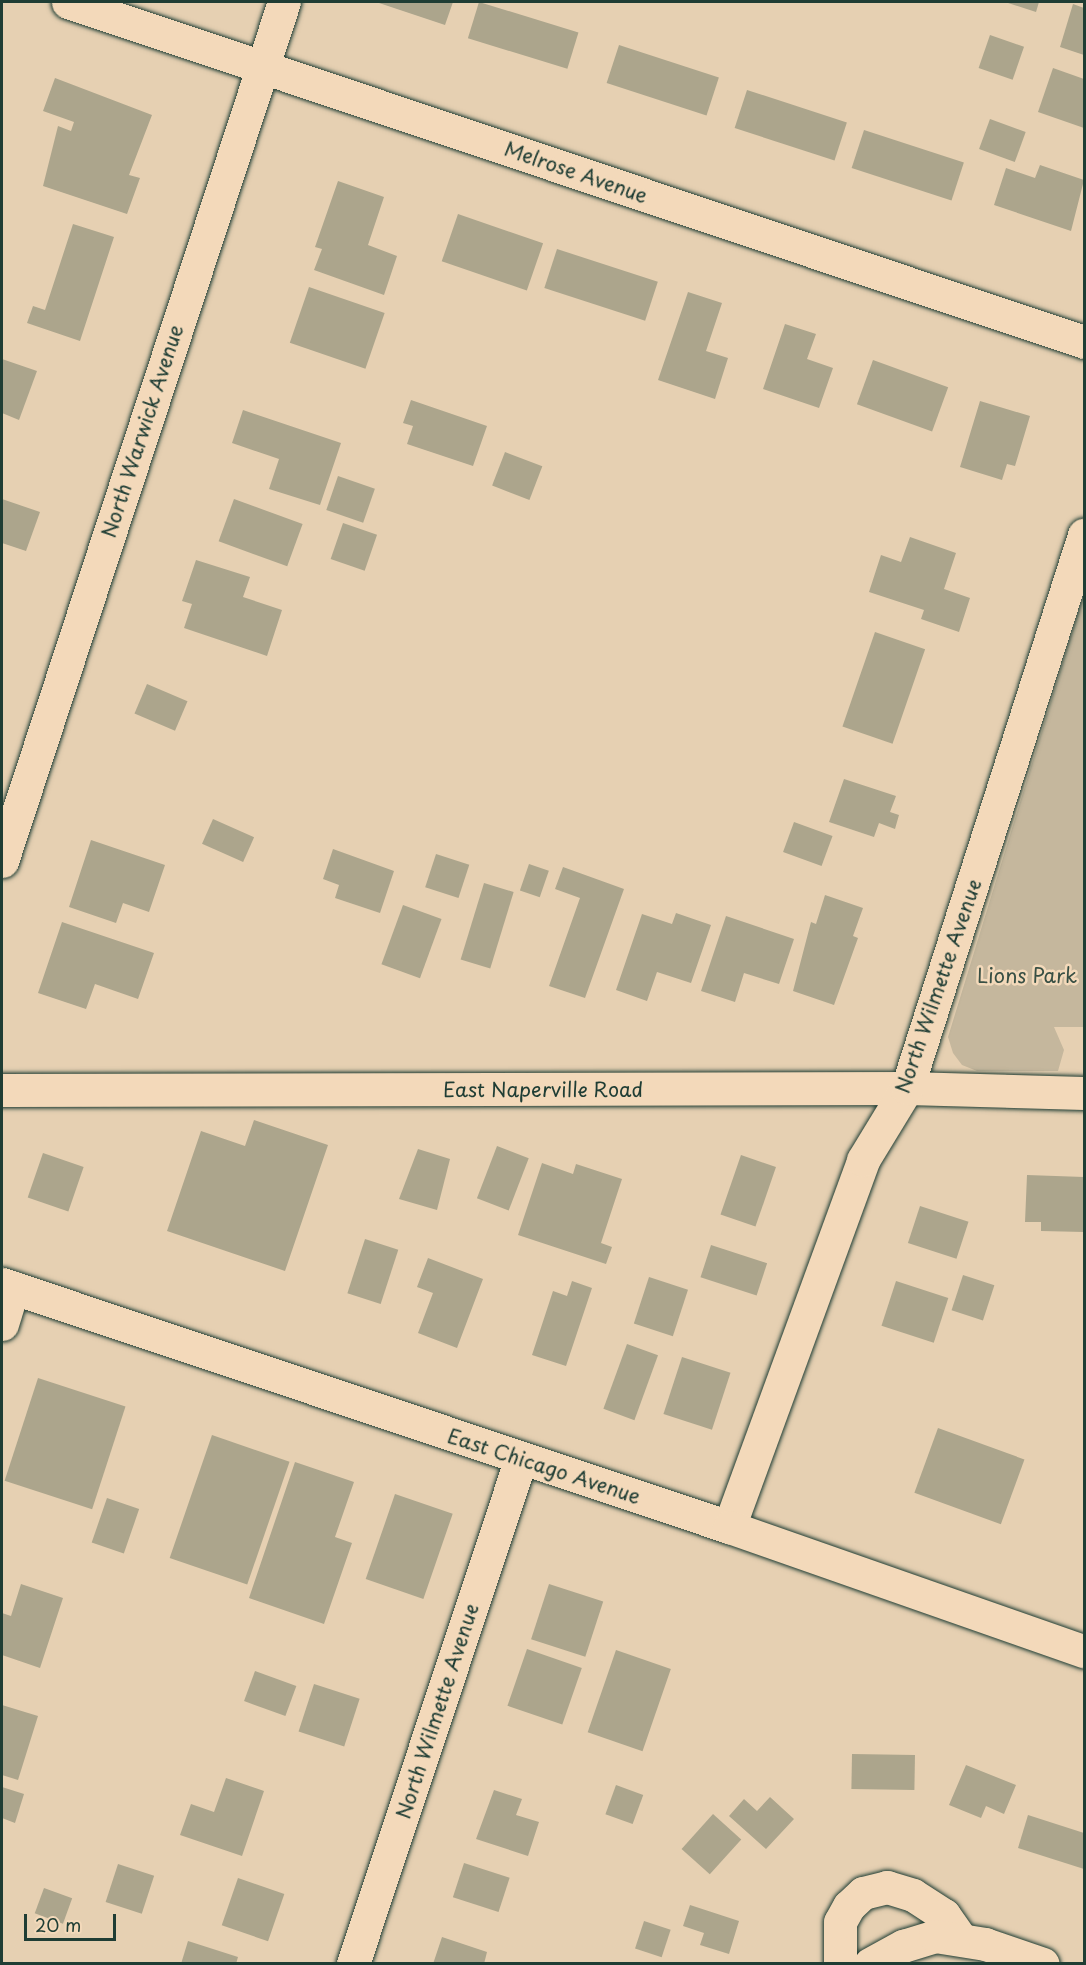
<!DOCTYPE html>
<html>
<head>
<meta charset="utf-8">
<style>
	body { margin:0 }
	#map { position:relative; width:1086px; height:1965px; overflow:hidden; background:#e6d0b2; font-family:"Playpen Sans",sans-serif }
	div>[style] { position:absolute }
	.green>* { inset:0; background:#c5b79d }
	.building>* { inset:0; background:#aca58c; transform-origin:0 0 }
	.roads { filter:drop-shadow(0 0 2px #1f3d34) drop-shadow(0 0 2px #1f3d34) }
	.minor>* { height:33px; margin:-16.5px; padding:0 16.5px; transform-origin:16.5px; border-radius:16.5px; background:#f3d9ba }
	.major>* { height:33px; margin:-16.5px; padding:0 16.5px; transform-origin:16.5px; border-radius:16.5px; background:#f3d9ba }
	span { translate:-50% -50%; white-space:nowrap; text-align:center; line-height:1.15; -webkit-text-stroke:5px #f3d9ba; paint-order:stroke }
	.street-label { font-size:20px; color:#1f3d34 }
	.park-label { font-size:20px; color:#384f44 }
	.frame { position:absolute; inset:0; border:3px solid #1f3d34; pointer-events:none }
	.scale { position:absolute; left:24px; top:1914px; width:92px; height:27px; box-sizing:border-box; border:3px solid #1f3d34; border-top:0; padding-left:8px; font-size:18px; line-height:21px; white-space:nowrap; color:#1f3d34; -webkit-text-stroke:4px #f3d9ba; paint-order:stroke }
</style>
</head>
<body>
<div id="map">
	<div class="green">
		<i style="clip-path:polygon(1084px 594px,1084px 1027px,1054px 1027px,1064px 1050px,1058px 1071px,977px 1071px,962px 1065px,953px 1053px,948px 1037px)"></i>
	</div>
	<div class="building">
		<i style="clip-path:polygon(376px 2px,453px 2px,445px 25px)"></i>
		<i style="left:479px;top:2px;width:104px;height:38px;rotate:17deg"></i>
		<i style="clip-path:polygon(1005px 2px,1039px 2px,1036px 12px)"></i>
		<i style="clip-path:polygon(1073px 4px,1084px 8px,1084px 55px,1060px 47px)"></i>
		<i style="left:990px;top:35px;width:36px;height:35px;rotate:19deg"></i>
		<i style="left:619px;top:45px;width:105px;height:40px;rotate:18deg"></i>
		<i style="clip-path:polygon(1053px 68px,1084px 79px,1084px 128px,1038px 112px)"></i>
		<i style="clip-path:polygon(55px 78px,152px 115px,129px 175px,140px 178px,127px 214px,43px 186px,58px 126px,71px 131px,74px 122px,43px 111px)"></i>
		<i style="left:747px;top:90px;width:105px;height:40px;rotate:18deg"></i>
		<i style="left:990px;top:119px;width:38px;height:32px;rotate:20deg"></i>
		<i style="left:864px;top:130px;width:105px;height:40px;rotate:18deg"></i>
		<i style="clip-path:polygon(1040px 165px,1084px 180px,1071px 231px,994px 205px,1006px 168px,1035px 178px)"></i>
		<i style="clip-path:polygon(338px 181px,384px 197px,368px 245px,397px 256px,384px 295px,314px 270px,322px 249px,315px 247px)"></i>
		<i style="left:458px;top:214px;width:90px;height:50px;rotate:19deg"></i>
		<i style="clip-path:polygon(73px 224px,114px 237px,80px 341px,27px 323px,33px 306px,45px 310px)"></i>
		<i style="left:557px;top:249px;width:106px;height:41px;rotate:18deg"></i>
		<i style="left:309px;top:287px;width:80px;height:59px;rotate:19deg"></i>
		<i style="clip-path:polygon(688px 292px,722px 303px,706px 351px,728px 358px,715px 399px,658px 380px)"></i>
		<i style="clip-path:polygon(785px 324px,816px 334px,807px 359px,833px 368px,819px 408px,763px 389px)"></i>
		<i style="clip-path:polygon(2px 359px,37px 371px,19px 420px,2px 413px)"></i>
		<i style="left:873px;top:360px;width:80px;height:47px;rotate:20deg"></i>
		<i style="clip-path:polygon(411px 400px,487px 426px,473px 466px,407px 444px,413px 426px,403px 423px)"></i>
		<i style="clip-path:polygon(980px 401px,1030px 416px,1015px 466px,1007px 464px,1002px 480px,960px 467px)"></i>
		<i style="clip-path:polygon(243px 410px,341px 443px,320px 505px,269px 489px,279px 459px,232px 443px)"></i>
		<i style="left:505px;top:452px;width:40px;height:36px;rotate:21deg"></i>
		<i style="left:338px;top:476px;width:39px;height:36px;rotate:19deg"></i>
		<i style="clip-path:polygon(2px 499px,40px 512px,26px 551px,2px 543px)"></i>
		<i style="left:234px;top:499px;width:73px;height:45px;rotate:20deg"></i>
		<i style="left:343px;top:523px;width:36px;height:38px;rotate:19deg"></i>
		<i style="clip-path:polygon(910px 537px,956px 553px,944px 589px,970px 598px,959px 632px,921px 619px,924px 610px,869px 592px,881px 555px,901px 562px)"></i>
		<i style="clip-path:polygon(196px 560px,250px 577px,243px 597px,282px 610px,267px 656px,184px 628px,192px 604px,182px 601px)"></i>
		<i style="left:875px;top:632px;width:53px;height:100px;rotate:19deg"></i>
		<i style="left:147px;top:684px;width:44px;height:32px;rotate:23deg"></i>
		<i style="clip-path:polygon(844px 779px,896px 796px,890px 812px,899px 815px,895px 829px,879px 823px,874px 837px,829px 822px)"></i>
		<i style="left:213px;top:819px;width:45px;height:27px;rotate:24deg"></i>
		<i style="left:794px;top:822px;width:41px;height:32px;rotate:20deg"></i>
		<i style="clip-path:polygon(91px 840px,165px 865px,149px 912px,123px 903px,116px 923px,69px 907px)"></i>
		<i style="clip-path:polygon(333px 849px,394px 871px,380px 913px,335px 898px,339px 885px,323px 879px)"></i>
		<i style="left:436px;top:854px;width:35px;height:35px;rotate:18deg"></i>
		<i style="left:529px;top:864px;width:21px;height:28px;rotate:19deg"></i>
		<i style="clip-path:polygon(563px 867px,624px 889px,585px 998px,549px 986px,580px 898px,555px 889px)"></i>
		<i style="left:484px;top:883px;width:31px;height:80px;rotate:17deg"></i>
		<i style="clip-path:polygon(825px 895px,863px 908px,853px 936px,858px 938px,834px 1005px,793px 991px,811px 922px,816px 924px)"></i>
		<i style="left:403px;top:905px;width:41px;height:63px;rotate:20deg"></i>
		<i style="clip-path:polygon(676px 913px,711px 925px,691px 983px,657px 972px,647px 1001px,616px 990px,642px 914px,672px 924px)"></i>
		<i style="clip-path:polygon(726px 916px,794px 939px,779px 984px,744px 973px,735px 1002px,701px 991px)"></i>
		<i style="clip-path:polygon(62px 922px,154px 953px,138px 999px,95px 984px,86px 1009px,38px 993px)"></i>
		<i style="clip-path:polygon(254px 1120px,328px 1145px,285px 1271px,167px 1231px,201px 1131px,245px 1146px)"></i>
		<i style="left:497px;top:1146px;width:34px;height:56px;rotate:21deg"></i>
		<i style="clip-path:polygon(418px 1149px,450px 1159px,437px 1210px,399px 1199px)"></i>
		<i style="left:43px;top:1153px;width:43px;height:47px;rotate:19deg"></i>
		<i style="left:741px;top:1155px;width:37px;height:63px;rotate:19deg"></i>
		<i style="clip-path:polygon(542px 1163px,573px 1174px,576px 1164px,622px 1179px,601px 1243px,612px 1247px,606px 1264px,518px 1235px)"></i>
		<i style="clip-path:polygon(1027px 1175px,1084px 1177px,1084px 1232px,1041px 1231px,1041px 1222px,1025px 1222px)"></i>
		<i style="left:920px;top:1206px;width:51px;height:39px;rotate:18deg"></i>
		<i style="left:365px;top:1239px;width:35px;height:57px;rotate:18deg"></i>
		<i style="left:711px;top:1245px;width:59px;height:34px;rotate:18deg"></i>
		<i style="clip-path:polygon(428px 1258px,483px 1279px,457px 1348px,418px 1333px,433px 1293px,417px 1287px)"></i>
		<i style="left:963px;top:1275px;width:33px;height:37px;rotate:18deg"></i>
		<i style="left:649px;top:1277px;width:41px;height:49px;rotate:18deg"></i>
		<i style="clip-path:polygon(572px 1281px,592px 1288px,566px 1366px,532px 1355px,553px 1291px,567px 1296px)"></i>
		<i style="left:896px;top:1281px;width:55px;height:47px;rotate:18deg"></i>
		<i style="left:627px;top:1344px;width:33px;height:69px;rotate:20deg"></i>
		<i style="left:682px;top:1357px;width:51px;height:60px;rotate:18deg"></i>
		<i style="left:38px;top:1378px;width:92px;height:108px;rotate:18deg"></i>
		<i style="left:938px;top:1428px;width:92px;height:69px;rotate:20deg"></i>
		<i style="left:212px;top:1435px;width:82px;height:130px;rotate:19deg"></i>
		<i style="clip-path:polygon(295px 1462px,354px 1482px,335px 1537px,352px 1543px,324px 1624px,249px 1598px)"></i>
		<i style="left:395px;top:1494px;width:61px;height:90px;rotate:19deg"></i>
		<i style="left:107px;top:1498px;width:34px;height:47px;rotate:19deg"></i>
		<i style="clip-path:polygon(21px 1584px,63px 1598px,40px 1668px,2px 1655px,2px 1613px,11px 1616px)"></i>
		<i style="left:549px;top:1584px;width:57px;height:58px;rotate:18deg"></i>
		<i style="left:527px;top:1649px;width:58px;height:60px;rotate:19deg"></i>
		<i style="left:616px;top:1650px;width:58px;height:87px;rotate:19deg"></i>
		<i style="left:255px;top:1671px;width:44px;height:32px;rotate:20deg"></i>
		<i style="left:314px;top:1684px;width:48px;height:50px;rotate:18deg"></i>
		<i style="clip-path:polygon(2px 1705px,38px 1716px,18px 1780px,2px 1775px)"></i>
		<i style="left:852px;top:1754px;width:63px;height:35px;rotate:1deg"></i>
		<i style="clip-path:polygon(966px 1765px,1016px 1785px,1004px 1814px,986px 1806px,981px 1818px,949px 1805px)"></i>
		<i style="clip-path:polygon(226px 1778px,264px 1791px,242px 1856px,180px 1835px,191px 1804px,214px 1812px)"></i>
		<i style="left:616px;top:1785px;width:29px;height:31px;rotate:20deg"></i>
		<i style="clip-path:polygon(2px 1787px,24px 1794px,15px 1823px,2px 1818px)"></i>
		<i style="clip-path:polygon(494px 1790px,522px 1799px,516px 1815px,539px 1822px,528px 1856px,476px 1839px)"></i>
		<i style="clip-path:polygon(770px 1797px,794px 1819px,766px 1849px,729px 1816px,744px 1799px,757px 1811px)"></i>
		<i style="left:713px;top:1814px;width:38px;height:47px;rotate:42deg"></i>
		<i style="clip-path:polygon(1028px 1815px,1084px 1833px,1084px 1869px,1018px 1848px)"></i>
		<i style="left:464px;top:1863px;width:48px;height:36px;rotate:18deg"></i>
		<i style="left:118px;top:1864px;width:38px;height:40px;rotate:18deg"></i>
		<i style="left:238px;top:1878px;width:49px;height:50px;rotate:19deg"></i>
		<i style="left:44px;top:1888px;width:30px;height:27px;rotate:20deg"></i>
		<i style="clip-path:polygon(690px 1905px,739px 1921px,729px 1954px,700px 1945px,704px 1933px,683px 1926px)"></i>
		<i style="left:644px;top:1921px;width:28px;height:29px;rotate:18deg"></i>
		<i style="clip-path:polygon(442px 1937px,487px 1952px,484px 1964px,433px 1964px)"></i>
		<i style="clip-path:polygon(188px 1941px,238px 1957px,236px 1964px,181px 1964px)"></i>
	</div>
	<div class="roads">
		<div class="minor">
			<i style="left:68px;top:2px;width:1071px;rotate:18.5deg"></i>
			<i style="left:2px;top:861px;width:904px;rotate:-71.83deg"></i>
			<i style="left:2px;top:1090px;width:905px;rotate:-0.13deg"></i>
			<i style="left:907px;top:1088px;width:177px;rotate:1.6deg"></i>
			<i style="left:2px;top:1324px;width:38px;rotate:-73deg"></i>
			<i style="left:729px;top:1527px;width:391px;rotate:-69.9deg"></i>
			<i style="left:863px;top:1160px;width:84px;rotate:-58.6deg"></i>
			<i style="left:907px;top:1088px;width:581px;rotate:-72.25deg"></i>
			<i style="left:353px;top:1964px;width:533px;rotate:-71.63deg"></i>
			<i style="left:840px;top:1964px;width:42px;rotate:-90deg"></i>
			<i style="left:840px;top:1922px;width:18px;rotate:-61deg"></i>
			<i style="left:849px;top:1906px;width:19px;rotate:-43deg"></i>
			<i style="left:863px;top:1893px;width:25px;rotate:-14deg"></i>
			<i style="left:887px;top:1887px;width:27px;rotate:17deg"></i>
			<i style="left:913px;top:1895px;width:37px;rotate:33deg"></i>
			<i style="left:944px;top:1915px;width:29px;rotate:55deg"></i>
			<i style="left:870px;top:1964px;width:38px;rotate:-29deg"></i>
			<i style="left:903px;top:1946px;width:34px;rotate:-17deg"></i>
			<i style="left:935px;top:1936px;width:51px;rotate:9.1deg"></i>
			<i style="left:985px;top:1944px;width:61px;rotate:19deg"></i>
		</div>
		<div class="major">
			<i style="left:2px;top:1284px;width:767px;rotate:18.48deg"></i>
			<i style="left:729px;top:1527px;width:376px;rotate:19.3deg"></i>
		</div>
	</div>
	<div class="street-label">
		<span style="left:576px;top:172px;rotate:19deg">Melrose Avenue</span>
		<span style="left:142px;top:431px;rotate:-72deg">North Warwick Avenue</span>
		<span style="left:938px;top:986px;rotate:-71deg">North Wilmette Avenue</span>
		<span style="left:543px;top:1089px">East Naperville Road</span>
		<span style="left:544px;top:1466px;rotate:18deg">East Chicago Avenue</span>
		<span style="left:437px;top:1711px;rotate:-72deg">North Wilmette Avenue</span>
	</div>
	<div class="park-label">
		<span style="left:1027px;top:975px">Lions Park</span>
	</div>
	<div class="frame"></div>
	<div class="scale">20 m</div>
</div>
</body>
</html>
